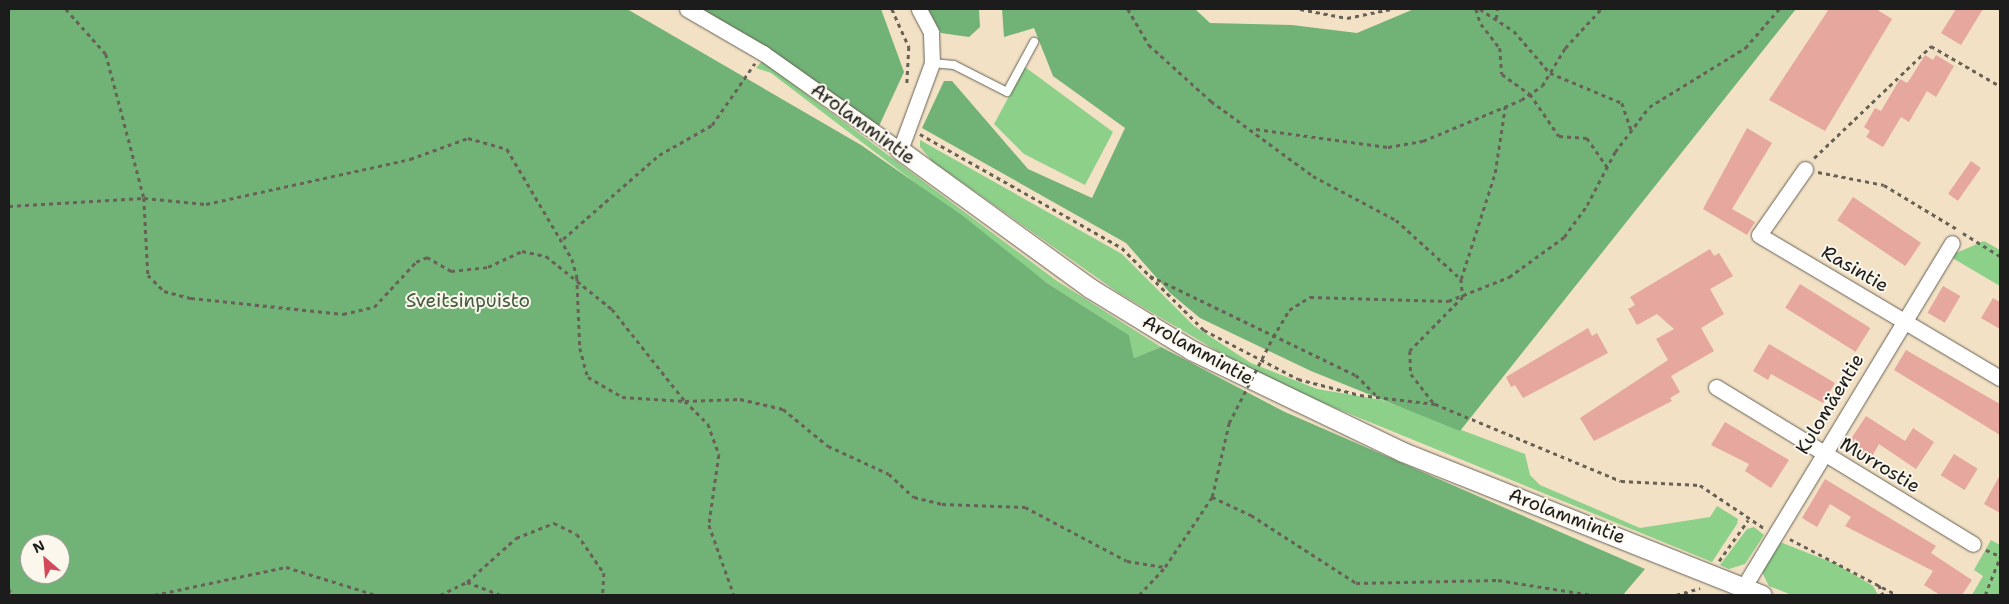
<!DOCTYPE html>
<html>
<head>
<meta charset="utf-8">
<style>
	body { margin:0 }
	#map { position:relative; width:2009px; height:604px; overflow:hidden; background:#f2e1c4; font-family:"Shantell Sans",sans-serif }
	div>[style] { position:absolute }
	.green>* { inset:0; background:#8cd08a }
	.forest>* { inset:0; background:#71b276 }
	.building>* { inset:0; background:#e6a79f; transform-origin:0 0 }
	.path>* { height:2.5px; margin-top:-1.25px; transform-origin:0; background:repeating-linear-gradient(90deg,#676157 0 4px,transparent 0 8px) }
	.roads { filter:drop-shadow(0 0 1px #676157) drop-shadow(0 0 1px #676157) }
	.service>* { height:8px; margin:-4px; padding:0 4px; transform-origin:4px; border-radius:4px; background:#fff }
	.minor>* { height:15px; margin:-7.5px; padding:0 7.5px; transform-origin:7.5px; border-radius:7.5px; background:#fff }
	.tertiary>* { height:19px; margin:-9.5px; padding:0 9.5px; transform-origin:9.5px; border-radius:9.5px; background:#fff }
	.path-bridge>* { height:2.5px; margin-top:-1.25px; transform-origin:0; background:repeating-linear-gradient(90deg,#676157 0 4px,transparent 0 8px) }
	span { translate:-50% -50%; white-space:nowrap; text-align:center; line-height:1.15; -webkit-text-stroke:4px #fbf7ec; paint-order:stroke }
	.street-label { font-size:19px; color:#1c1c1c }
	.park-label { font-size:19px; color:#435b42 }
	.frame { position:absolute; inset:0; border:10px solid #1c1c1c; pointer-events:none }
	.north { position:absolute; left:20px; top:534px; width:50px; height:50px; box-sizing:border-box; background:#fbf7ec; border:1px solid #a29f99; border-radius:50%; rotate:333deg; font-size:14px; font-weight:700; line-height:20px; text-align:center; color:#1c1c1c }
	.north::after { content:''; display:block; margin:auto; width:18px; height:22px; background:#d1495b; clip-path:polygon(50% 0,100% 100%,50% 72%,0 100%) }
</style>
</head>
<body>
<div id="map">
	<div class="green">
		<i style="clip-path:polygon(762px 61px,1057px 281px,1161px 347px,1134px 358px,1129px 335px,1047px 283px,771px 73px,756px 68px)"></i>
		<i style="clip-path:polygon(1025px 67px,1113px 132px,1085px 185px,1024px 154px,994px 124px)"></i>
		<i style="clip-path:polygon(920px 140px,1122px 254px,1194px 326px,1251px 363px,1317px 389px,1382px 400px,1525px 454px,1530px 475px,1540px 485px,1640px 528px,1710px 517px,1717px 506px,1738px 519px,1737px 524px,1712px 562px,1306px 396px,1236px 362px,1119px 293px,933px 162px,920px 147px)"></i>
		<i style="clip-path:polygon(1984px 241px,2000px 250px,2000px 286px,1949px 256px)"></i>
		<i style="clip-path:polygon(1754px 527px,1764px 535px,1745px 564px,1729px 569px,1720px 565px,1747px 529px)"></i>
		<i style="clip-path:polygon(1775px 540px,1836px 564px,1873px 586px,1878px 595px,1792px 595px,1769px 586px,1761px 570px)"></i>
		<i style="clip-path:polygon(1991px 540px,2000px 545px,2000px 595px,1972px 595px,1983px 576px,1974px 570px)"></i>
	</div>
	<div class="forest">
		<i style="clip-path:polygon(evenodd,9px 9px,627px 9px,861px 145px,963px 216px,1047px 283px,1129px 335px,1134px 358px,1161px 347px,1285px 412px,1645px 569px,1623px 595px,9px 595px,9px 9px,30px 544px,60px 544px,60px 574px,30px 574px,30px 544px)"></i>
		<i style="clip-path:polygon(703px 9px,881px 9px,904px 72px,879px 126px)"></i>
		<i style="clip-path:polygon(928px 9px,979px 9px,980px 27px,969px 37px,941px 33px)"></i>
		<i style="clip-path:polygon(1002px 9px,1195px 9px,1210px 23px,1292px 25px,1357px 33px,1414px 9px,1796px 9px,1460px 431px,1311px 371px,1200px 318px,1170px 293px,1126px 243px,922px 128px,944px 81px,952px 81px,1028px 169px,1092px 198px,1125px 128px,1053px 76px,1034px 28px,1004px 37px)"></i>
	</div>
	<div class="building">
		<i style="clip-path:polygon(1829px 9px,1876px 9px,1892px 19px,1825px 131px,1769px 100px)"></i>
		<i style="clip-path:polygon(1956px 9px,1983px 9px,1961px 45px,1941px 33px)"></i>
		<i style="clip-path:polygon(1925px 55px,1933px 60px,1936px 55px,1954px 66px,1936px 97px,1927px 91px,1909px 122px,1901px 117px,1883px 147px,1866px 137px,1870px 131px,1864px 127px,1875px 108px,1881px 111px,1900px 79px,1907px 83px,1910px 79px)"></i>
		<i style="clip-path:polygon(1747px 128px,1772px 143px,1732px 209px,1755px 222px,1747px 235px,1703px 209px)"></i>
		<i style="left:1971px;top:161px;width:12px;height:40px;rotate:35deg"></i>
		<i style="left:1853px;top:197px;width:82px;height:28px;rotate:34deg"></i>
		<i style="clip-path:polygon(1710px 249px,1714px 256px,1719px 253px,1733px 276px,1710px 289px,1724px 314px,1701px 328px,1714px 351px,1671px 376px,1680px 392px,1670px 398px,1672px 401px,1594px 441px,1580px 418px,1668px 360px,1656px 339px,1674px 329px,1657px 314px,1637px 325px,1628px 309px,1635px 305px,1630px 297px)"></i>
		<i style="left:1800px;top:284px;width:83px;height:28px;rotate:32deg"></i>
		<i style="left:1943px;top:286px;width:20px;height:31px;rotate:30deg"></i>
		<i style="clip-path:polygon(1993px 298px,2000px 302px,2000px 329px,1981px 318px)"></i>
		<i style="clip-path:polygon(1588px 328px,1592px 336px,1597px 333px,1608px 353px,1523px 398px,1515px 385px,1511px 387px,1506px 377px)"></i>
		<i style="clip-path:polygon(1769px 344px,1835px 383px,1823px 403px,1771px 374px,1768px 380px,1753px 371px)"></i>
		<i style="clip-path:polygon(1906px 350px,2000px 404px,2000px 435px,1894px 370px)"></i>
		<i style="clip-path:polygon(1866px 416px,1905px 441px,1913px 428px,1934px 442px,1916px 469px,1879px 444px,1870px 460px,1847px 445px)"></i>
		<i style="clip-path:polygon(1725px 422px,1789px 460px,1771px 488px,1745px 471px,1749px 464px,1711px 445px)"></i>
		<i style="left:1954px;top:454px;width:28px;height:25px;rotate:32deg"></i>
		<i style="clip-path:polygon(2000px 475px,2000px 513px,1984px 504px)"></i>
		<i style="clip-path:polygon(1825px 479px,1936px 546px,1931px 553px,1972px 580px,1962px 595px,1940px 595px,1924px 585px,1933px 571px,1845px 526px,1851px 517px,1830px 504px,1817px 527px,1802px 518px)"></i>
	</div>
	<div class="path">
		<i style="left:66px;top:9px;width:60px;rotate:48.4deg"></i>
		<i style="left:106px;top:54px;width:149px;rotate:75.2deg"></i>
		<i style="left:144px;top:198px;width:77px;rotate:87deg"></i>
		<i style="left:148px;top:275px;width:23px;rotate:45deg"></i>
		<i style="left:164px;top:291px;width:28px;rotate:15deg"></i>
		<i style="left:191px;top:298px;width:153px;rotate:6deg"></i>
		<i style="left:343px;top:314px;width:32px;rotate:-13deg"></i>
		<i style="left:374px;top:307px;width:62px;rotate:-47deg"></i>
		<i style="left:416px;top:262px;width:12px;rotate:-24deg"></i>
		<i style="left:427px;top:257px;width:28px;rotate:30deg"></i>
		<i style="left:451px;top:271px;width:37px;rotate:-6deg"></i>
		<i style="left:488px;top:267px;width:38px;rotate:-25deg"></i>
		<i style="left:522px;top:251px;width:25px;rotate:12deg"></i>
		<i style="left:546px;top:256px;width:85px;rotate:38.8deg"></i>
		<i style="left:612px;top:309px;width:117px;rotate:51.6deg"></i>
		<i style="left:685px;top:401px;width:55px;rotate:-2.1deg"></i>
		<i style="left:740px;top:399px;width:44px;rotate:13.1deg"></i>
		<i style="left:783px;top:409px;width:58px;rotate:39.4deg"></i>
		<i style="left:828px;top:446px;width:67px;rotate:24.7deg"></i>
		<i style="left:889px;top:474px;width:34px;rotate:43deg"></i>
		<i style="left:914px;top:497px;width:29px;rotate:14deg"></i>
		<i style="left:942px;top:504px;width:83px;rotate:2.1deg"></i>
		<i style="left:1025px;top:507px;width:115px;rotate:27.9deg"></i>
		<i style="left:1127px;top:561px;width:38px;rotate:9deg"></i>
		<i style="left:892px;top:9px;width:42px;rotate:65.9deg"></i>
		<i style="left:909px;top:47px;width:38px;rotate:93deg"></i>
		<i style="left:1128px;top:9px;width:42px;rotate:59.7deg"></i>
		<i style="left:1149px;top:45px;width:84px;rotate:42.1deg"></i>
		<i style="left:1211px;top:101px;width:127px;rotate:36.3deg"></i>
		<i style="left:1313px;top:176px;width:94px;rotate:27.9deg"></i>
		<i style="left:1396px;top:220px;width:88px;rotate:42.2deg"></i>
		<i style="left:1461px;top:279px;width:18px;rotate:84deg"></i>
		<i style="left:1463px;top:297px;width:76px;rotate:134.5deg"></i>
		<i style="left:1410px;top:351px;width:23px;rotate:88deg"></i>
		<i style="left:1411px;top:374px;width:37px;rotate:52deg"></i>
		<i style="left:1300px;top:9px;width:48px;rotate:10.8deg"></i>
		<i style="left:1347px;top:18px;width:45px;rotate:-11.6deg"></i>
		<i style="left:1476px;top:9px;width:16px;rotate:72deg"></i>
		<i style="left:1481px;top:24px;width:31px;rotate:52deg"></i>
		<i style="left:1500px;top:48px;width:26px;rotate:86deg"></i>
		<i style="left:1502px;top:74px;width:34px;rotate:36deg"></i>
		<i style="left:1530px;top:94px;width:51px;rotate:55.4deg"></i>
		<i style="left:1559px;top:136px;width:28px;rotate:4deg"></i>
		<i style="left:1587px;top:138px;width:35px;rotate:55deg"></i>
		<i style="left:1480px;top:9px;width:40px;rotate:32.9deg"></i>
		<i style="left:1514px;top:31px;width:55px;rotate:49.4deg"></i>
		<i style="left:1550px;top:73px;width:78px;rotate:22.6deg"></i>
		<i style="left:1622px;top:103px;width:28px;rotate:71deg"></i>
		<i style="left:1496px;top:19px;width:10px;rotate:-84deg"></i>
		<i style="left:1256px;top:129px;width:133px;rotate:7.8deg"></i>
		<i style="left:1388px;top:147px;width:36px;rotate:-10deg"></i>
		<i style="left:1423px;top:141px;width:106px;rotate:-22.7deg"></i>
		<i style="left:1521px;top:100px;width:25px;rotate:-34deg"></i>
		<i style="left:1542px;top:86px;width:44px;rotate:-58.8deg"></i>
		<i style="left:1565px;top:48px;width:53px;rotate:-47.3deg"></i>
		<i style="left:920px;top:134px;width:232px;rotate:29.4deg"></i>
		<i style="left:1122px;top:248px;width:116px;rotate:45deg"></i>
		<i style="left:1204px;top:330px;width:106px;rotate:27.5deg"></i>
		<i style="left:1298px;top:379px;width:64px;rotate:14.5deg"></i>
		<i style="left:1360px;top:395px;width:76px;rotate:6.8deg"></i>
		<i style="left:1435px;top:404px;width:201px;rotate:22.5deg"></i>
		<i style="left:1621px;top:481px;width:79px;rotate:2.9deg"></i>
		<i style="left:1700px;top:485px;width:77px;rotate:33.9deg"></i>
		<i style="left:1814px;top:158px;width:162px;rotate:-43.7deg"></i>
		<i style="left:1931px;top:46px;width:80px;rotate:30.1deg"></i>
		<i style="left:1818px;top:172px;width:67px;rotate:11.1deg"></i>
		<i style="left:1884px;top:185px;width:85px;rotate:31.1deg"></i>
		<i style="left:9px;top:206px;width:135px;rotate:-3.4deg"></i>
		<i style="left:144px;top:198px;width:62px;rotate:5.5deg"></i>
		<i style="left:206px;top:204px;width:209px;rotate:-12.4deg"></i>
		<i style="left:410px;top:159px;width:62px;rotate:-19.9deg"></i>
		<i style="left:468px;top:138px;width:41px;rotate:15.8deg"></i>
		<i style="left:507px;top:149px;width:128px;rotate:59.4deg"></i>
		<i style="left:572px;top:259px;width:19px;rotate:74deg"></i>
		<i style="left:577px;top:277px;width:71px;rotate:87.6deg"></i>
		<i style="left:580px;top:348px;width:30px;rotate:75deg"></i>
		<i style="left:588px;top:377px;width:39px;rotate:30deg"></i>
		<i style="left:622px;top:397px;width:63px;rotate:3.6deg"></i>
		<i style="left:685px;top:401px;width:33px;rotate:45deg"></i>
		<i style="left:708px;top:424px;width:33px;rotate:70deg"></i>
		<i style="left:719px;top:455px;width:71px;rotate:98.1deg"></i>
		<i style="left:709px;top:525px;width:74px;rotate:70.3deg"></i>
		<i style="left:1963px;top:233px;width:44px;rotate:31.9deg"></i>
		<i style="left:563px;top:239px;width:128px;rotate:-41.2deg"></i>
		<i style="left:659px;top:155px;width:61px;rotate:-29.5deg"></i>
		<i style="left:712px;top:125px;width:75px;rotate:-55.3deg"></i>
		<i style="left:1150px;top:276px;width:229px;rotate:25.7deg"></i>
		<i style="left:1356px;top:375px;width:28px;rotate:45deg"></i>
		<i style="left:1461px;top:279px;width:111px;rotate:-72.2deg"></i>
		<i style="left:1495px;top:173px;width:67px;rotate:-81.4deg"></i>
		<i style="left:1273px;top:337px;width:31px;rotate:-59deg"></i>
		<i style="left:1289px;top:310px;width:25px;rotate:-32deg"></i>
		<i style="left:1310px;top:297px;width:138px;rotate:1.7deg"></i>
		<i style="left:1448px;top:301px;width:66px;rotate:-21.5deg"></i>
		<i style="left:1509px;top:277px;width:68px;rotate:-36deg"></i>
		<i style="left:1564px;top:237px;width:39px;rotate:-54deg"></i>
		<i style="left:1587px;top:205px;width:60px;rotate:-62.2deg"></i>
		<i style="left:1615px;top:152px;width:56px;rotate:-52.9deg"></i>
		<i style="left:1649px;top:107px;width:113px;rotate:-31.6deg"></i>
		<i style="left:1745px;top:48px;width:52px;rotate:-48.9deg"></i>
		<i style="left:1212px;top:497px;width:43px;rotate:24.8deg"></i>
		<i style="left:1251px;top:515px;width:125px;rotate:32.9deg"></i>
		<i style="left:1356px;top:583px;width:142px;rotate:-1.2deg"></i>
		<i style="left:1498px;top:580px;width:95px;rotate:9.1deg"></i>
		<i style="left:1790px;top:539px;width:121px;rotate:27.6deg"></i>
		<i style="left:1986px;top:550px;width:15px;rotate:23deg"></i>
		<i style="left:1719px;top:561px;width:50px;rotate:-54.7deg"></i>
		<i style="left:467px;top:582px;width:36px;rotate:21deg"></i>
		<i style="left:1879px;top:585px;width:11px;rotate:68deg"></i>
		<i style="left:9px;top:589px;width:7px;rotate:63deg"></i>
		<i style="left:154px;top:595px;width:135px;rotate:-12deg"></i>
		<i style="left:286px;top:567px;width:94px;rotate:17.3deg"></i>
		<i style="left:440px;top:595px;width:30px;rotate:-26deg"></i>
		<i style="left:467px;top:582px;width:66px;rotate:-41.9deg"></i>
		<i style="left:516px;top:538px;width:41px;rotate:-21.5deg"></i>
		<i style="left:554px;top:523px;width:25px;rotate:26deg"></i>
		<i style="left:577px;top:534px;width:47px;rotate:55.3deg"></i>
		<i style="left:604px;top:573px;width:22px;rotate:93deg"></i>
		<i style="left:1139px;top:595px;width:38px;rotate:-47deg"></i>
		<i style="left:1165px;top:567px;width:84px;rotate:-56.1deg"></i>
		<i style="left:1212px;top:497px;width:76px;rotate:-77.1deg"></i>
		<i style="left:1676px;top:595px;width:25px;rotate:-16deg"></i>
		<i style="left:1985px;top:595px;width:41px;rotate:-68.5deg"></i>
	</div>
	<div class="roads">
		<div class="service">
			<i style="left:932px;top:63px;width:22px;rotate:5deg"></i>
			<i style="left:954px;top:65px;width:59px;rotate:27deg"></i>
			<i style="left:1007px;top:92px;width:57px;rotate:-61.6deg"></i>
		</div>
		<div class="minor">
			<i style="left:687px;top:9px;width:88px;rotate:30.1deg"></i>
			<i style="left:763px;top:53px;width:168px;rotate:35.3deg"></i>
			<i style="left:900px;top:150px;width:93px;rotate:-69.8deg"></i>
			<i style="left:932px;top:63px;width:31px;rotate:-92deg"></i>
			<i style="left:931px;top:32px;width:26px;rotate:-118deg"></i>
			<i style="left:1805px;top:169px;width:80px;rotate:124.9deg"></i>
			<i style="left:1759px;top:235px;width:280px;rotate:30.7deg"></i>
			<i style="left:1716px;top:387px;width:301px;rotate:31.4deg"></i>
			<i style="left:1743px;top:588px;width:403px;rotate:-58.8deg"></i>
		</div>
		<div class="tertiary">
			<i style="left:900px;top:150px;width:235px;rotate:36deg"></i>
			<i style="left:1090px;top:288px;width:119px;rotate:31.5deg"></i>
			<i style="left:1191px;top:350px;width:235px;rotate:25.7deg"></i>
			<i style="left:1403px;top:452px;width:386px;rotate:21.7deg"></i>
		</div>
	</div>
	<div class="path-bridge">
		<i style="left:1229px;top:423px;width:97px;rotate:-62.9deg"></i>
	</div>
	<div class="street-label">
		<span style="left:863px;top:124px;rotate:36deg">Arolammintie</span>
		<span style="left:1855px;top:269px;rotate:30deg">Rasintie</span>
		<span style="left:1198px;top:350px;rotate:29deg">Arolammintie</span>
		<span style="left:1830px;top:404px;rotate:-59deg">Kulomäentie</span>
		<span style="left:1880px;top:465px;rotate:31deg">Murrostie</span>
		<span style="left:1567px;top:516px;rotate:21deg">Arolammintie</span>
	</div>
	<div class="park-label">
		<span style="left:468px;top:301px">Sveitsinpuisto</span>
	</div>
	<div class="frame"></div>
	<div class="north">N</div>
</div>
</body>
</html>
